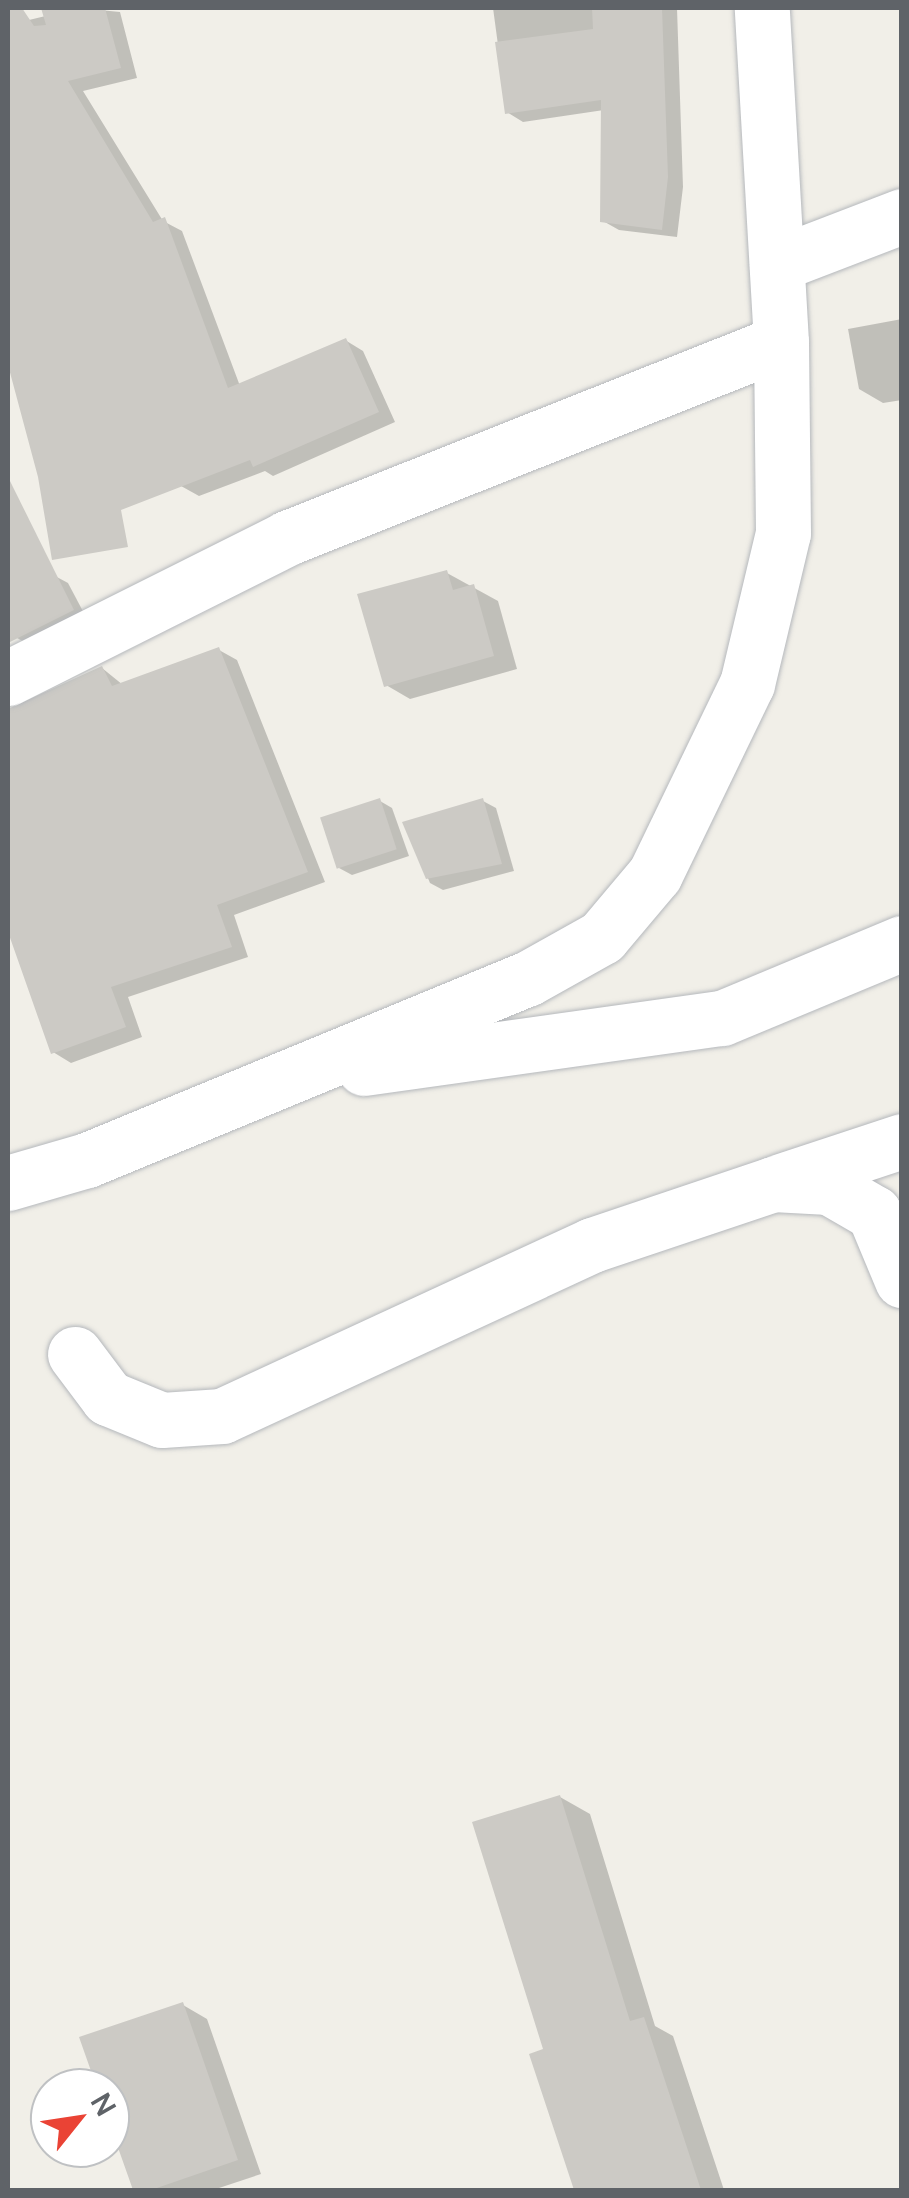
<!DOCTYPE html>
<html>
<head>
<meta charset="utf-8">
<style>
	body { margin:0 }
	#map { position:relative; width:909px; height:2198px; overflow:hidden; background:#f1efe8; font-family:Manrope,sans-serif }
	div>[style] { position:absolute }
	.shadow>* { inset:0; background:#0003 }
	.building>* { inset:0; background:#cccac5; transform-origin:0 0 }
	.roads { filter:drop-shadow(0 0 2px #b5b8bc) drop-shadow(0 0 2px #b5b8bc) }
	.street>* { height:55px; margin:-27.5px; padding:0 27.5px; transform-origin:27.5px; border-radius:27.5px; background:#fff }
	span { translate:-50% -50%; white-space:nowrap; text-align:center; line-height:1.15; -webkit-text-stroke:8px #fff; paint-order:stroke }
	.frame { position:absolute; inset:0; border:10px solid #5f6368; pointer-events:none }
	.north { position:absolute; left:30px; top:2068px; width:100px; height:100px; box-sizing:border-box; background:#fff; border:2px solid #bfc1c3; border-radius:50%; rotate:60deg; font-size:28px; font-weight:700; line-height:40px; text-align:center; color:#5f6368 }
	.north::after { content:''; display:block; margin:auto; width:35px; height:45px; background:#ea4335; clip-path:polygon(50% 0,100% 100%,50% 72%,0 100%) }
</style>
</head>
<body>
<div id="map">
	<div class="shadow">
		<i style="clip-path:polygon(79px 8px,120px 12px,137px 78px,83px 91px,163px 221px,182px 231px,240px 386px,345px 340px,363px 351px,395px 422px,273px 476px,265px 471px,199px 496px,181px 486px,45px 492px,8px 349px,8px 25px)"></i>
		<i style="clip-path:polygon(493px 8px,677px 8px,683px 187px,677px 237px,619px 230px,603px 221px,604px 110px,523px 122px,507px 112px)"></i>
		<i style="clip-path:polygon(902px 319px,902px 400px,883px 403px,859px 389px,848px 329px)"></i>
		<i style="clip-path:polygon(447px 573px,498px 601px,517px 669px,410px 699px,386px 685px)"></i>
		<i style="clip-path:polygon(55px 576px,68px 583px,86px 617px,30px 645px,17px 638px,8px 619px,8px 592px)"></i>
		<i style="clip-path:polygon(219px 650px,237px 660px,325px 882px,234px 915px,248px 957px,128px 997px,142px 1037px,71px 1063px,53px 1052px,8px 926px,8px 836px,19px 832px,8px 796px,8px 745px,60px 728px,102px 668px,123px 685px)"></i>
		<i style="clip-path:polygon(380px 801px,392px 808px,409px 856px,352px 875px,339px 868px)"></i>
		<i style="clip-path:polygon(483px 801px,496px 808px,514px 871px,443px 890px,430px 883px,405px 823px)"></i>
		<i style="clip-path:polygon(560px 1797px,590px 1814px,655px 2026px,673px 2036px,724px 2190px,577px 2190px,532px 2055px,546px 2051px)"></i>
		<i style="clip-path:polygon(183px 2005px,207px 2019px,261px 2174px,213px 2190px,135px 2190px,110px 2117px,110px 2088px,100px 2088px)"></i>
	</div>
	<div class="building">
		<i style="clip-path:polygon(8px 8px,22px 8px,34px 26px,46px 25px,41px 8px,105px 8px,121px 68px,68px 81px,153px 222px,165px 217px,228px 388px,346px 338px,379px 412px,253px 467px,250px 460px,121px 510px,128px 547px,52px 560px,38px 477px,8px 365px)"></i>
		<i style="clip-path:polygon(592px 8px,662px 8px,668px 177px,662px 230px,600px 222px,601px 100px,505px 114px,495px 42px,593px 29px)"></i>
		<i style="clip-path:polygon(8px 477px,74px 610px,8px 643px)"></i>
		<i style="clip-path:polygon(447px 570px,453px 590px,474px 584px,494px 656px,384px 687px,357px 594px)"></i>
		<i style="clip-path:polygon(219px 647px,308px 872px,217px 905px,232px 947px,111px 987px,126px 1027px,51px 1054px,8px 932px,8px 709px,102px 666px,112px 686px)"></i>
		<i style="left:380px;top:798px;width:54px;height:63px;rotate:72deg"></i>
		<i style="clip-path:polygon(483px 798px,502px 864px,426px 879px,402px 822px)"></i>
		<i style="clip-path:polygon(560px 1795px,630px 2021px,644px 2017px,701px 2190px,574px 2190px,529px 2054px,543px 2049px,472px 1822px)"></i>
		<i style="clip-path:polygon(183px 2002px,238px 2160px,151px 2190px,133px 2190px,110px 2125px,110px 2088px,97px 2088px,79px 2037px)"></i>
	</div>
	<div class="roads">
		<div class="street">
			<i style="left:777px;top:264px;width:134px;rotate:-21deg"></i>
			<i style="left:8px;top:678px;width:312px;rotate:-26.6deg"></i>
			<i style="left:287px;top:538px;width:531px;rotate:-21.64deg"></i>
			<i style="left:364px;top:1068px;width:361px;rotate:-8deg"></i>
			<i style="left:722px;top:1018px;width:195px;rotate:-22.6deg"></i>
			<i style="left:781px;top:1181px;width:127px;rotate:-18.3deg"></i>
			<i style="left:8px;top:1183px;width:82px;rotate:-16.2deg"></i>
			<i style="left:87px;top:1160px;width:476px;rotate:-22.4deg"></i>
			<i style="left:527px;top:979px;width:86px;rotate:-29.2deg"></i>
			<i style="left:602px;top:937px;width:82px;rotate:-49.9deg"></i>
			<i style="left:655px;top:874px;width:211px;rotate:-64.2deg"></i>
			<i style="left:747px;top:684px;width:155px;rotate:-76.6deg"></i>
			<i style="left:783px;top:533px;width:191px;rotate:-90.6deg"></i>
			<i style="left:781px;top:342px;width:335px;rotate:-93.3deg"></i>
			<i style="left:75px;top:1354px;width:55px;rotate:53.1deg"></i>
			<i style="left:108px;top:1398px;width:58px;rotate:22.2deg"></i>
			<i style="left:162px;top:1420px;width:60px;rotate:-3.8deg"></i>
			<i style="left:222px;top:1416px;width:408px;rotate:-24.8deg"></i>
			<i style="left:592px;top:1245px;width:191px;rotate:-18.6deg"></i>
			<i style="left:773px;top:1184px;width:56px;rotate:3.1deg"></i>
			<i style="left:829px;top:1187px;width:52px;rotate:30deg"></i>
			<i style="left:874px;top:1213px;width:73px;rotate:67.3deg"></i>
		</div>
	</div>
	<div class="frame"></div>
	<div class="north">N</div>
</div>
</body>
</html>
